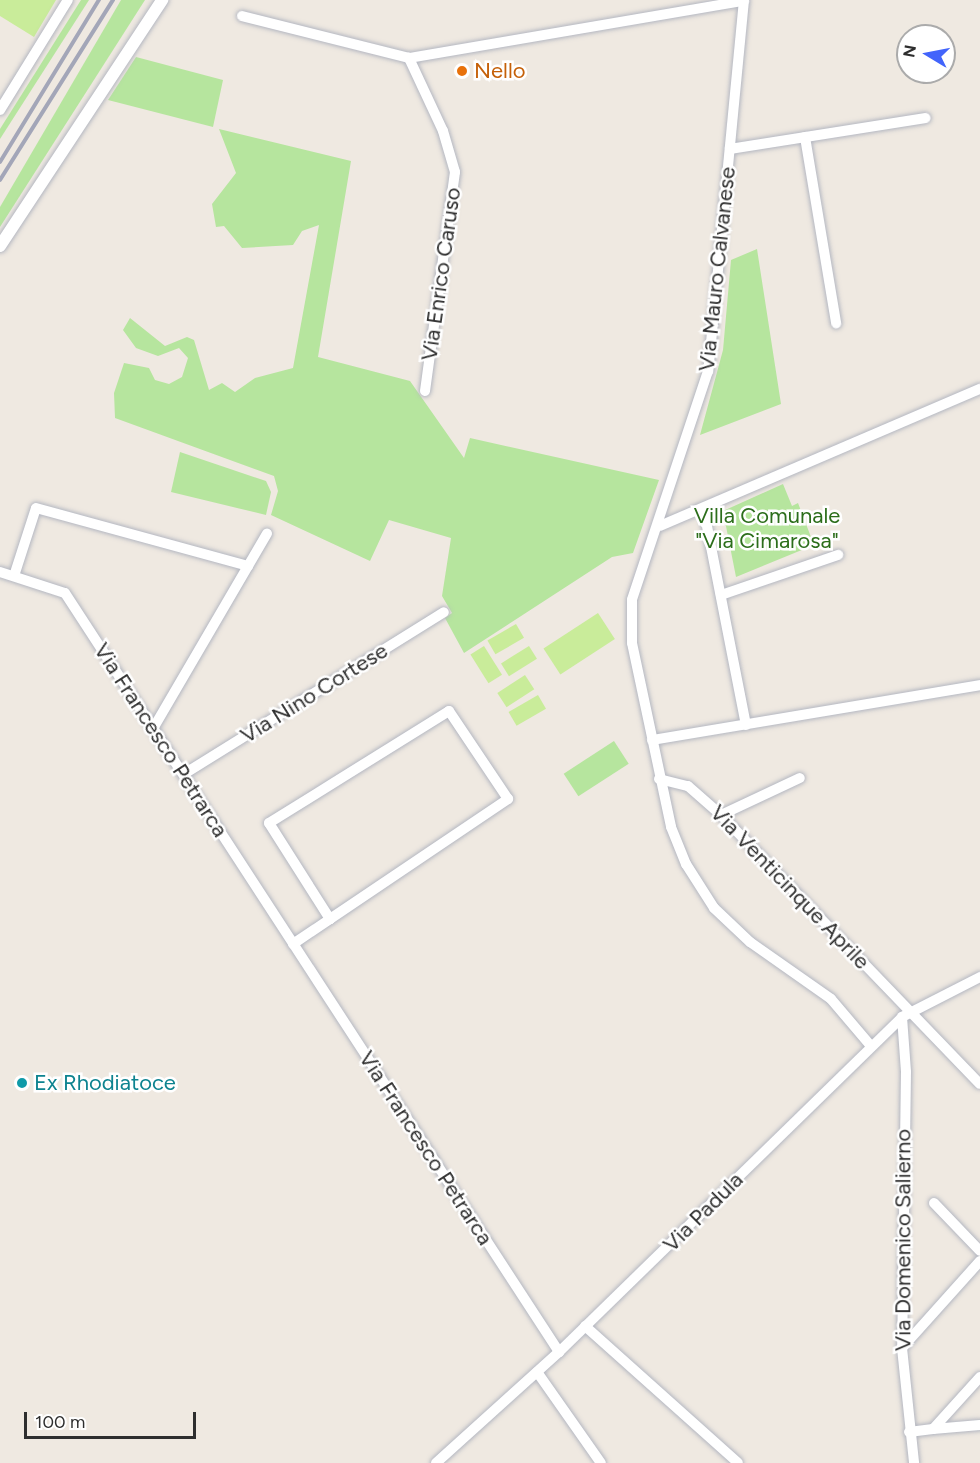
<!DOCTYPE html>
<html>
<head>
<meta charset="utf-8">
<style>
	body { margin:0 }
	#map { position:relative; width:980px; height:1463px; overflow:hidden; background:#efe9e1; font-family:Figtree,sans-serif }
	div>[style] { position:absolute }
	.green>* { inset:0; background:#b6e59e; transform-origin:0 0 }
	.pitch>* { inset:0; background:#c9ec9a; transform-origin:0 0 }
	.roads { filter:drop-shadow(0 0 2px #b4b7c1) drop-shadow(0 0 2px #b4b7c1) }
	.minor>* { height:10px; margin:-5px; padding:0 5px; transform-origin:5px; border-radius:5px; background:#fff }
	.tertiary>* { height:12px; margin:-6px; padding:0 6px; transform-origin:6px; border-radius:6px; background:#fff }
	.rail>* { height:4px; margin:-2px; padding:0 2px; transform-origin:2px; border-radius:2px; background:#a3a6b8 }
	.dots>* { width:16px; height:16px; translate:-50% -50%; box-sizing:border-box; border:3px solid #fff; border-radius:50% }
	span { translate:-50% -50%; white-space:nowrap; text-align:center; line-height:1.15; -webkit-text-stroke:5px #fff; paint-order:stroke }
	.food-label { font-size:22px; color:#c56008 }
	.left { translate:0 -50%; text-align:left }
	.street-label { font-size:22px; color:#2e2e2e }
	.park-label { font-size:22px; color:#2c6e1b }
	.culture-label { font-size:22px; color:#0d838f }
	.north { position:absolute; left:896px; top:24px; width:60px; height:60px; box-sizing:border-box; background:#fff; border:2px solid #ababab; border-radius:50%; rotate:280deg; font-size:16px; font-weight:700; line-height:24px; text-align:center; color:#2e2e2e }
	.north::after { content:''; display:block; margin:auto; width:21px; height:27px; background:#4264fb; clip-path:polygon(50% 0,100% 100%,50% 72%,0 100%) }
	.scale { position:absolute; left:24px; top:1412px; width:172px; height:27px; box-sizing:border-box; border:3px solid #2e2e2e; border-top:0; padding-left:8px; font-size:18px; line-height:21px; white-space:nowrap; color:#2e2e2e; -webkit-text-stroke:4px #fff; paint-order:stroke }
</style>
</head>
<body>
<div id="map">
	<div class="green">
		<i style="clip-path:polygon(81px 0,89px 0,0 139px,0 129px)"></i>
		<i style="clip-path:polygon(121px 0,145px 0,0 227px,0 207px)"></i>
		<i style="clip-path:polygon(136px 57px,223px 80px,213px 127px,108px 100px)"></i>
		<i style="clip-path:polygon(219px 129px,351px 161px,318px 357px,410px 381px,464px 458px,470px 438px,659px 480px,633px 553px,612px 557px,464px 653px,445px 618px,452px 613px,442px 596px,451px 538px,389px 520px,370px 561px,271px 515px,278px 491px,274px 476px,115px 418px,114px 393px,124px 363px,149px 368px,155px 380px,169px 384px,182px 377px,188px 358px,179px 348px,158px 356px,136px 348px,123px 330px,130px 318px,165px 346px,187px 337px,194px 340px,209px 390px,222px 383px,235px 392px,255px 378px,293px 368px,319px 225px,302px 231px,293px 245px,242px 248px,224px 226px,216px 227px,212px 204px,236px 173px)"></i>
		<i style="clip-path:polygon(757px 249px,781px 404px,700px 435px,723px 350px,731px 260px)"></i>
		<i style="clip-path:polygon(180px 452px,266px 481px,271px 492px,266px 515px,171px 492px)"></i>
		<i style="clip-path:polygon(783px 484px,792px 506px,798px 503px,814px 545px,736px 577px,723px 511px)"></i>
		<i style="left:614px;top:741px;width:27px;height:60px;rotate:57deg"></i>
	</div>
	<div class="pitch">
		<i style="clip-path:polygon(0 0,56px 0,34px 37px,0 16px)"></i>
		<i style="left:598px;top:613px;width:31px;height:65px;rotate:57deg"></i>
		<i style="left:516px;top:624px;width:16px;height:33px;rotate:60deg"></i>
		<i style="left:484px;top:646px;width:34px;height:16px;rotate:58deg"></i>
		<i style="left:529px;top:646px;width:15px;height:33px;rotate:58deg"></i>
		<i style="left:525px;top:675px;width:17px;height:33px;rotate:57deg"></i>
		<i style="left:538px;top:695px;width:16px;height:34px;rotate:60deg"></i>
	</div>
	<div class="roads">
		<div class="minor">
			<i style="left:744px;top:0;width:373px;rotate:95.5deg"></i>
			<i style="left:708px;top:371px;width:241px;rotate:108.4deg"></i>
			<i style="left:632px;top:600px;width:43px;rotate:90deg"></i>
			<i style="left:632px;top:643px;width:188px;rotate:78deg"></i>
			<i style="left:671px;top:827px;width:40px;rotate:68deg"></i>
			<i style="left:686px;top:864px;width:52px;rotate:57.5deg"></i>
			<i style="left:714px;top:908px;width:50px;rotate:43.4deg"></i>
			<i style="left:750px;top:942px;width:99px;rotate:35.1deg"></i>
			<i style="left:831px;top:999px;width:62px;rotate:49.6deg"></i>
			<i style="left:242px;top:16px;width:172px;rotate:14.1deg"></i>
			<i style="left:0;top:110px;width:129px;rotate:-58.3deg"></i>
			<i style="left:805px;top:137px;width:189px;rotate:80.5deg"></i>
			<i style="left:730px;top:149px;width:198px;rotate:-9deg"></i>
			<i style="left:425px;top:391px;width:221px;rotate:-82.2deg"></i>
			<i style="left:455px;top:172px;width:43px;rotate:-106.3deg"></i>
			<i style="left:443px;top:131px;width:81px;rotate:-115deg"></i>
			<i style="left:409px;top:58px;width:340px;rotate:-9.7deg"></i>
			<i style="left:704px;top:511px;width:218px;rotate:78.9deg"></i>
			<i style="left:660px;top:526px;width:348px;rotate:-23.2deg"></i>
			<i style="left:0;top:572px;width:68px;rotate:17.9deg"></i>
			<i style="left:65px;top:593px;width:906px;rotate:56.94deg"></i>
			<i style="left:14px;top:576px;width:71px;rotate:-72.1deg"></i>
			<i style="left:36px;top:508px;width:220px;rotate:15.3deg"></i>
			<i style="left:721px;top:595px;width:124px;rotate:-18.9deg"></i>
			<i style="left:154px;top:727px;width:224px;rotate:-59.7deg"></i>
			<i style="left:652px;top:740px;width:333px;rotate:-9.5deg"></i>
			<i style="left:184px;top:774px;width:306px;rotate:-31.9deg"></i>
			<i style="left:659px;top:779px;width:30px;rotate:14deg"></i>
			<i style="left:688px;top:786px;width:44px;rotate:41.3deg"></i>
			<i style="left:721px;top:815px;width:373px;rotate:46.1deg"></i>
			<i style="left:721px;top:815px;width:87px;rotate:-25.1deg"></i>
			<i style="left:293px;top:944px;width:45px;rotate:-34deg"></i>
			<i style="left:330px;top:919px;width:215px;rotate:-34deg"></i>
			<i style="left:508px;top:799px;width:106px;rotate:-123.8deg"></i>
			<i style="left:449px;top:711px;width:212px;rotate:148.1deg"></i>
			<i style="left:269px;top:823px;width:114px;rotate:57.6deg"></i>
			<i style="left:902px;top:1017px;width:55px;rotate:85.8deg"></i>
			<i style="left:906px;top:1072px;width:276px;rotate:90.8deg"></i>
			<i style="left:902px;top:1348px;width:116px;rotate:84deg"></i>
			<i style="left:934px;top:1203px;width:66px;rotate:46.2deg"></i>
			<i style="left:585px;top:1326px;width:205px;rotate:41.8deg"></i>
			<i style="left:902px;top:1348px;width:117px;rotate:-48.1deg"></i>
			<i style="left:537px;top:1372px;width:111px;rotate:54.9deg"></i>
			<i style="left:933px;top:1429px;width:47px;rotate:-4.9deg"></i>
			<i style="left:909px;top:1432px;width:24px;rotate:-7deg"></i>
			<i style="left:933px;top:1429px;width:70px;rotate:-47.9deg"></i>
			<i style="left:436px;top:1463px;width:166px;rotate:-42.1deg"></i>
			<i style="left:559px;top:1352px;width:479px;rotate:-44.3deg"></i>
			<i style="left:902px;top:1017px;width:88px;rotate:-27.1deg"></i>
		</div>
		<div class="tertiary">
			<i style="left:0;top:246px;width:295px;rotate:-56.6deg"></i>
		</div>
	</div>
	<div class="rail">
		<i style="left:0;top:162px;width:190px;rotate:-58.6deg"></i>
		<i style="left:0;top:180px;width:213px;rotate:-57.9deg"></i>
	</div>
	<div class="dots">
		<i style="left:462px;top:71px;background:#e8710a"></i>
		<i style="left:22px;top:1083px;background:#0f9aa8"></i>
	</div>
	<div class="food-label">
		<span class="left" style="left:474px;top:71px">Nello</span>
	</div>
	<div class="street-label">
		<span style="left:717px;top:269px;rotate:-84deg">Via Mauro Calvanese</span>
		<span style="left:441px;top:274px;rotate:-82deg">Via Enrico Caruso</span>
		<span style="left:314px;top:693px;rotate:-32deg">Via Nino Cortese</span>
		<span style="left:161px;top:740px;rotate:57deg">Via Francesco Petrarca</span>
		<span style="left:790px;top:887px;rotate:46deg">Via Venticinque Aprile</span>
		<span style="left:426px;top:1148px;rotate:57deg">Via Francesco Petrarca</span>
		<span style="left:703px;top:1212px;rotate:-45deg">Via Padula</span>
		<span style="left:903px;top:1240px;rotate:-90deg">Via Domenico Salierno</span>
	</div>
	<div class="park-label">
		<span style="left:767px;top:528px">Villa Comunale<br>"Via Cimarosa"</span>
	</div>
	<div class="culture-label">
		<span class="left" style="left:34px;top:1083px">Ex Rhodiatoce</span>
	</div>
	<div class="north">N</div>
	<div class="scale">100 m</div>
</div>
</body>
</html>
